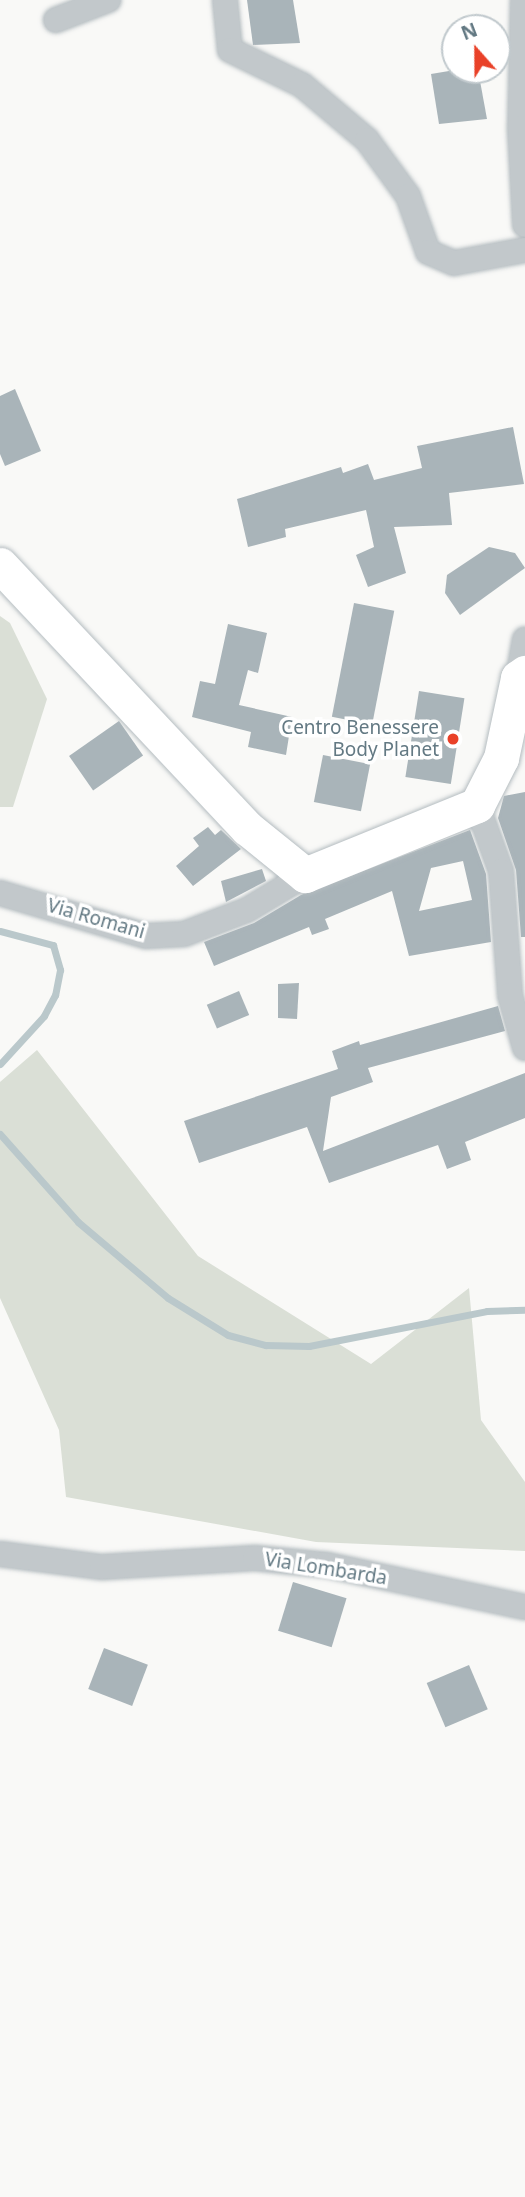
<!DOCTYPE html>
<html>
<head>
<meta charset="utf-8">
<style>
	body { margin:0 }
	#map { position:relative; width:525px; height:2197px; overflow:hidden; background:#f9f9f7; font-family:"Noto Sans",sans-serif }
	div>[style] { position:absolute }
	.green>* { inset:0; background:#dadfd6 }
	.stream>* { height:7px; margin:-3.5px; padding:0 3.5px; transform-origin:3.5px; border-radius:3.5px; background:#bac8cb }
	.building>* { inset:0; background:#a9b4b9; transform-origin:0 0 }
	.roads { filter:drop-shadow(0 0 2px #b4bcc0) drop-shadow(0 0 2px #b4bcc0) }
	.street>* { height:24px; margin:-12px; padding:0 12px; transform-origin:12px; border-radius:12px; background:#c2c8cb }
	.secondary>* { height:35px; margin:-17.5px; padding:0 17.5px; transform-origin:17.5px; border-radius:17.5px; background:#fff }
	.dots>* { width:19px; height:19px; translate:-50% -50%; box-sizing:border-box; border:4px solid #fff; border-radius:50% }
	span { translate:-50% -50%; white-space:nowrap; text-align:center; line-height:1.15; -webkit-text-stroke:7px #fff; paint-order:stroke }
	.poi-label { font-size:19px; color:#637983 }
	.right { translate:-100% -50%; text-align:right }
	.street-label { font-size:19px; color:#637983 }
	.north { position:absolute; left:441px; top:14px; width:70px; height:70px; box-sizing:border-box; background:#fff; border:2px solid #c1c9cd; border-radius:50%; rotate:339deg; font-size:19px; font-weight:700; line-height:28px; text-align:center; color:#637983 }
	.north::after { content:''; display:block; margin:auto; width:24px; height:32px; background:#e94128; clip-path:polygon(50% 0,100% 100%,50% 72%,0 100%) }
</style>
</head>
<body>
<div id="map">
	<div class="green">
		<i style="clip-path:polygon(0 616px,10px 623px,47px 699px,13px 807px,0 807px)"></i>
		<i style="clip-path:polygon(37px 1050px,198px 1256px,371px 1364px,469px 1288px,481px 1420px,525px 1482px,525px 1551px,316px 1542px,66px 1497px,59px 1430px,0 1298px,0 1082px)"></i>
	</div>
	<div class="stream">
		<i style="left:0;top:931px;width:55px;rotate:14.8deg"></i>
		<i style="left:53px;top:945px;width:26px;rotate:74deg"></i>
		<i style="left:60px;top:970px;width:25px;rotate:101deg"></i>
		<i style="left:55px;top:995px;width:24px;rotate:118deg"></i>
		<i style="left:44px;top:1016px;width:65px;rotate:132.5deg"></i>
		<i style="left:0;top:1134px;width:118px;rotate:48.4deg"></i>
		<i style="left:78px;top:1222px;width:118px;rotate:40.2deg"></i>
		<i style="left:168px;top:1298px;width:70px;rotate:31.7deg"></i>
		<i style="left:228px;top:1335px;width:39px;rotate:15deg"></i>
		<i style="left:266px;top:1345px;width:43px;rotate:1.3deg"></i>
		<i style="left:309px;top:1346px;width:181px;rotate:-11.1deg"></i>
		<i style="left:487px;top:1311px;width:38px;rotate:-2deg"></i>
	</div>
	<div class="building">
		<i style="clip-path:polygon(247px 0,293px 0,300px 43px,253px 45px)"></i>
		<i style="clip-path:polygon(455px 70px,478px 70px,487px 119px,439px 124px,431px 74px)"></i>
		<i style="clip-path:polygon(15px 389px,41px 451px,5px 466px,0 454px,0 396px)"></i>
		<i style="clip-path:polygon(513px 427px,524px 484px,449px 493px,452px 525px,394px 527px,406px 573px,368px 587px,356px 555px,374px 547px,366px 510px,285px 529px,286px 537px,248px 547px,237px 499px,341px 467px,343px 473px,368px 464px,374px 480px,422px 468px,417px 446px)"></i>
		<i style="clip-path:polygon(489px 547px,515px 553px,525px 568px,460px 615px,445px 593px,447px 575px)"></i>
		<i style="left:354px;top:603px;width:41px;height:116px;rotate:11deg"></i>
		<i style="clip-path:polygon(228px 624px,267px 633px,258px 673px,248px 670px,239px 705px,292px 717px,286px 755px,248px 747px,251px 732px,192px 717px,200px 681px,215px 684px)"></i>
		<i style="left:419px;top:691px;width:46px;height:87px;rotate:9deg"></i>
		<i style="left:119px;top:721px;width:42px;height:61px;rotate:55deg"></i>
		<i style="left:323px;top:755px;width:48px;height:48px;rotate:11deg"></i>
		<i style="clip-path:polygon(525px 792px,525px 937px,521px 937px,516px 870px,498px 818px,504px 796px)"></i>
		<i style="clip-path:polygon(208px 827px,215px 835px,221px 830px,241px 849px,193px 886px,176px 866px,199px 846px,193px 838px)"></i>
		<i style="clip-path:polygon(evenodd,470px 830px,486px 874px,491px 942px,409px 956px,392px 891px,325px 919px,329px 929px,312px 935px,309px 927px,214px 966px,204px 942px,254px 923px,301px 895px,470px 830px,463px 861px,472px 900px,419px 911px,431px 868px,463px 861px)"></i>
		<i style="clip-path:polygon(262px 869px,266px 881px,226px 902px,221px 881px)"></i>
		<i style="clip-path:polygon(299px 983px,297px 1019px,278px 1018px,278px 984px)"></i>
		<i style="left:239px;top:991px;width:26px;height:35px;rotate:67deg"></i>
		<i style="clip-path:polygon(498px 1006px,505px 1031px,368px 1068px,373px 1082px,331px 1097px,323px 1151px,525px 1073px,525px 1118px,465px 1142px,471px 1160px,447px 1169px,438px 1145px,329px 1183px,307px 1127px,199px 1163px,184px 1121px,338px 1069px,332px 1051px,359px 1041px,360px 1045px)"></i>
		<i style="left:293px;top:1582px;width:56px;height:51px;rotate:17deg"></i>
		<i style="left:104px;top:1648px;width:47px;height:44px;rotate:21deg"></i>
		<i style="left:469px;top:1665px;width:48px;height:46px;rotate:67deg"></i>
	</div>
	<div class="roads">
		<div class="street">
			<i style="left:225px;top:0;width:50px;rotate:84.3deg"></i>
			<i style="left:230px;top:50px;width:80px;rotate:25.9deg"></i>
			<i style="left:302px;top:85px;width:85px;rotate:40.2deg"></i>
			<i style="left:367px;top:140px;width:69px;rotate:53.8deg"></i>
			<i style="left:408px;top:196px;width:59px;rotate:70.3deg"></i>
			<i style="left:428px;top:252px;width:28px;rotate:23deg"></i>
			<i style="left:454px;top:263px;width:72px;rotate:-10.4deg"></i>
			<i style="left:523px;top:0;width:128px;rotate:91.3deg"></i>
			<i style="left:520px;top:128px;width:97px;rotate:87deg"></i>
			<i style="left:56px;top:20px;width:56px;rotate:-21deg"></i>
			<i style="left:518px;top:678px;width:39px;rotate:-80deg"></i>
			<i style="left:477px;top:805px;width:70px;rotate:70deg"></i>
			<i style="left:501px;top:871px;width:124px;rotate:85.8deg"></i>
			<i style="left:510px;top:995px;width:55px;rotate:74.2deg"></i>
			<i style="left:0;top:893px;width:152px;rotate:16.4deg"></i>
			<i style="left:146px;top:936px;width:38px;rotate:-3deg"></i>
			<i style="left:184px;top:934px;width:67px;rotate:-20.9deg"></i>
			<i style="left:247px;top:910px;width:68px;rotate:-31.1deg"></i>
			<i style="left:0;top:1554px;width:103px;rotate:7.3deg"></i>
			<i style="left:102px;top:1567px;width:153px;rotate:-3.4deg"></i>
			<i style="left:255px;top:1558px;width:72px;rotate:5.6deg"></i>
			<i style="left:327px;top:1565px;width:202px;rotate:12deg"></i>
		</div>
		<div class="secondary">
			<i style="left:0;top:565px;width:361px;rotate:46.8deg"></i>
			<i style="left:247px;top:828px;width:75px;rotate:39deg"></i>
			<i style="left:305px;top:875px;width:186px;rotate:-22.1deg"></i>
			<i style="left:477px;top:805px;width:53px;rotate:-62.9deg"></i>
			<i style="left:501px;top:758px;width:82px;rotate:-78deg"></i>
			<i style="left:518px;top:678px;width:9px;rotate:-36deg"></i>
		</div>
	</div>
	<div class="dots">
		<i style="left:453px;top:739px;background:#e94128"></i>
	</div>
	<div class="poi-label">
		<span class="right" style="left:439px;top:739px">Centro Benessere<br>Body Planet</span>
	</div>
	<div class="street-label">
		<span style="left:96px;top:919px;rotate:16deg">Via Romani</span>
		<span style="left:326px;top:1569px;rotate:9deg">Via Lombarda</span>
	</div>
	<div class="north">N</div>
</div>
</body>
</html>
